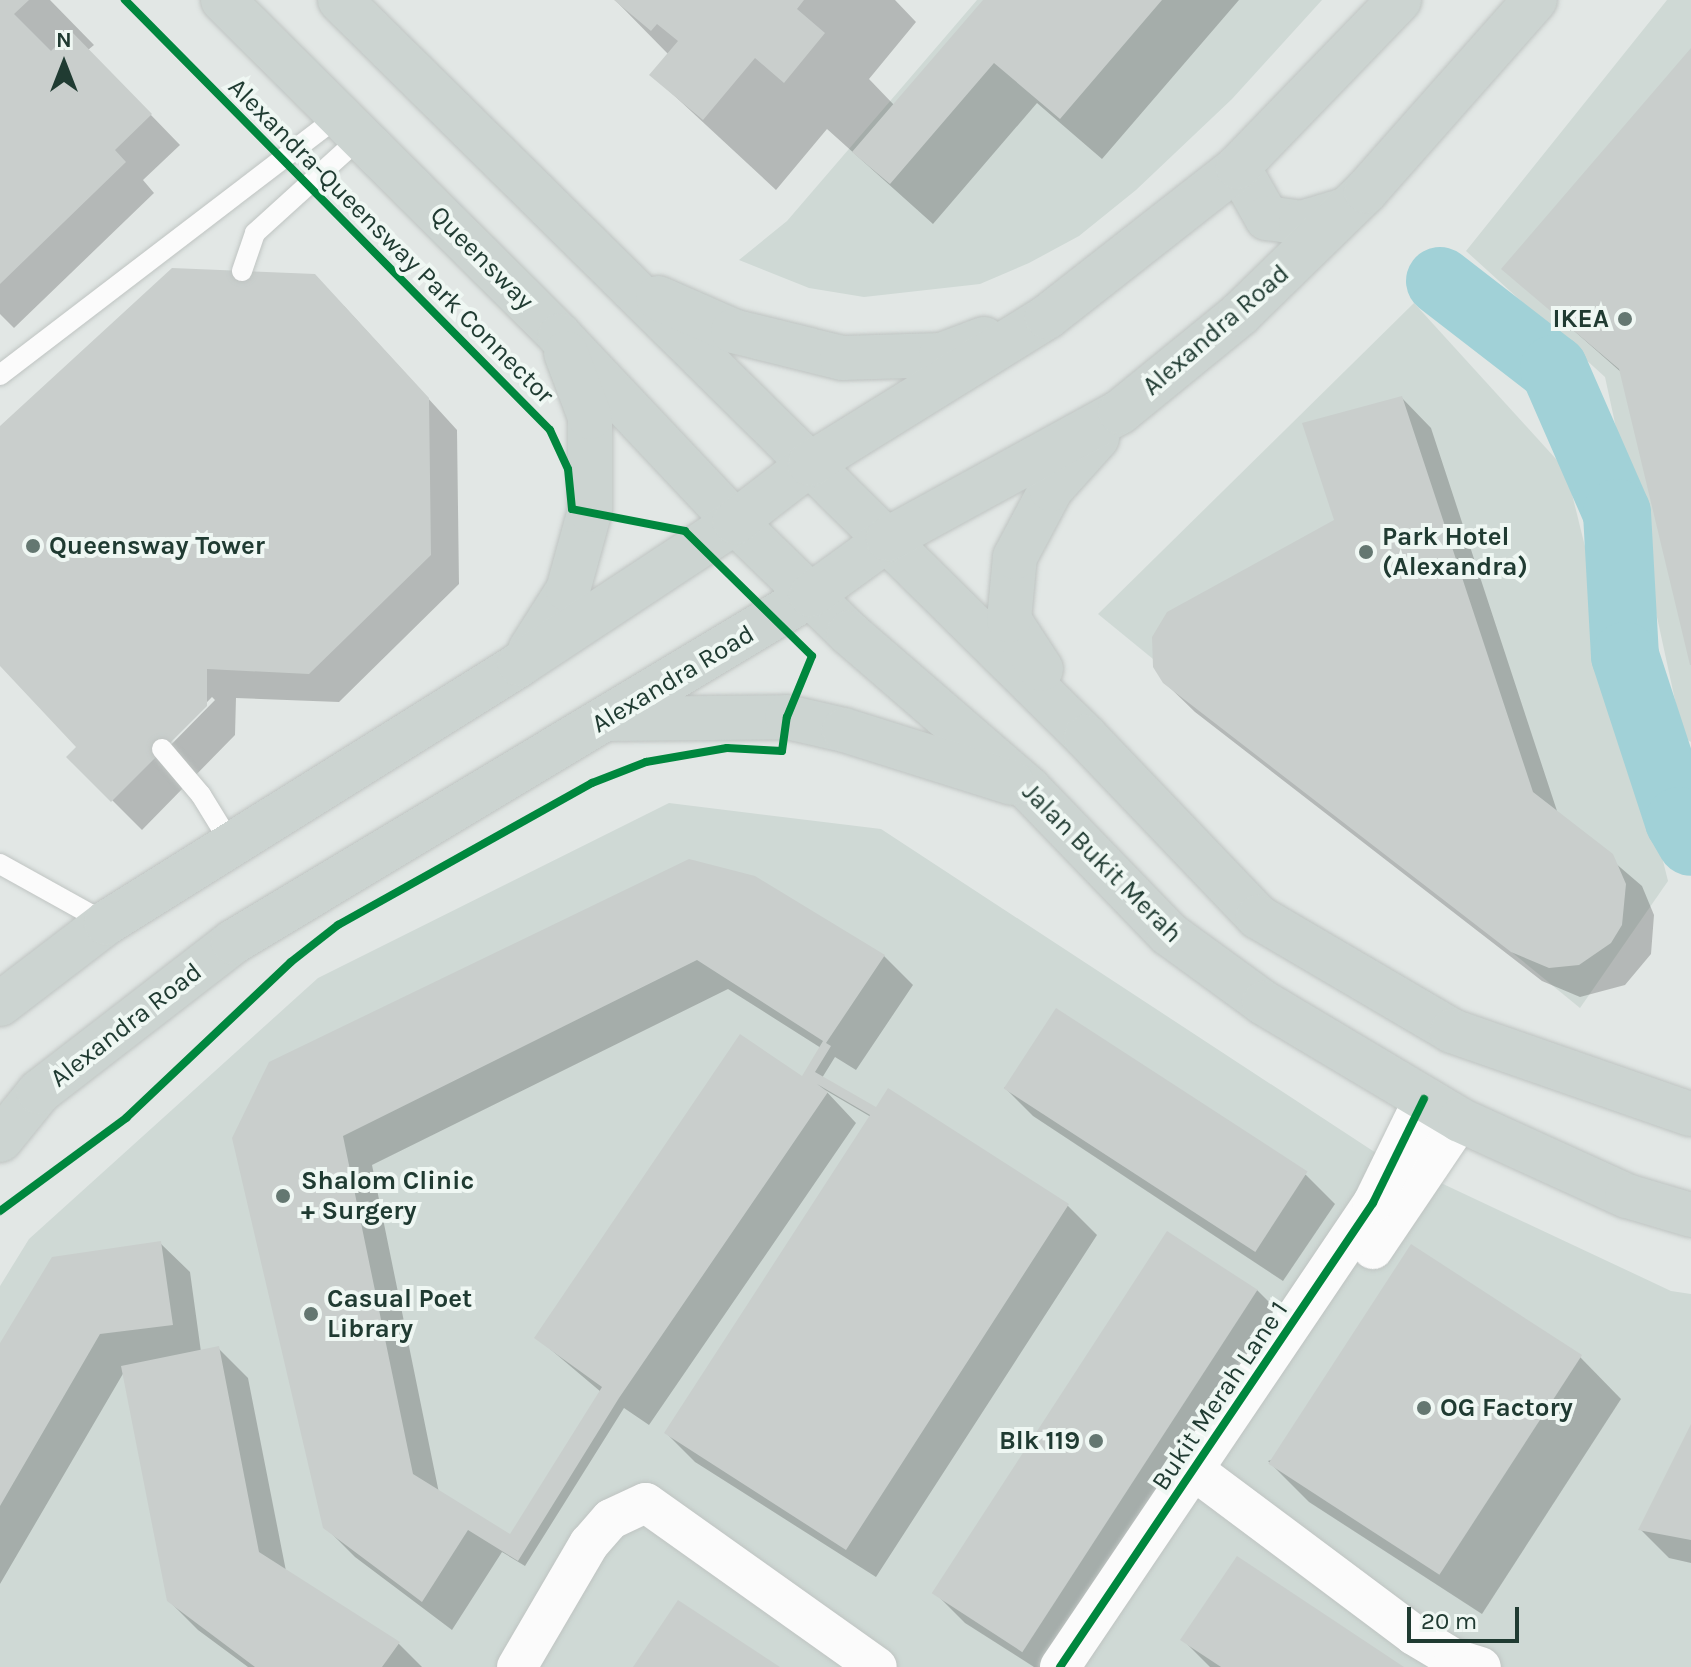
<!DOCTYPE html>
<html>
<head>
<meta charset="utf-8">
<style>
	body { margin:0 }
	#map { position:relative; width:1691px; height:1667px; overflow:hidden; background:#e2e7e5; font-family:Karla,sans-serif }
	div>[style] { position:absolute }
	.built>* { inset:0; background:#cfd9d5 }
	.shadow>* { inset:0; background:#0003 }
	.river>* { height:68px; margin:-34px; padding:0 34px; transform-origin:34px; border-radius:34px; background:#a1d1d7 }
	.building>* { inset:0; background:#c9cecc; transform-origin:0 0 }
	.roads { filter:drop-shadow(0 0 2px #bfc4c2) drop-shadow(0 0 2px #bfc4c2) }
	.lane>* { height:20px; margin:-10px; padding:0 10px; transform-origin:10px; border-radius:10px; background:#fbfbfb }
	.street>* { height:40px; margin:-20px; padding:0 20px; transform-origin:20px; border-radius:20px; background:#fbfbfb }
	.primary>* { height:44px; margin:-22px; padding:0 22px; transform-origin:22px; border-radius:22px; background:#ccd4d1 }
	.cycleway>* { height:8px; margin:-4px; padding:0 4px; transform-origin:4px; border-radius:4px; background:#00873e }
	.dots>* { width:22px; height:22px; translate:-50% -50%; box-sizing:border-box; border:4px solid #eff7f3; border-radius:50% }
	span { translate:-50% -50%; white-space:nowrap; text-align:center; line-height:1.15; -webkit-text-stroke:8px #eff7f3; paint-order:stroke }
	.street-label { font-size:26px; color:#203b32 }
	.poi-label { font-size:26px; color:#203b32; font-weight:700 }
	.right { translate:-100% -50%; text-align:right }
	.left { translate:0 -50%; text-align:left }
	.north { position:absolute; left:24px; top:24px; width:80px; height:80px; -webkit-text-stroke:6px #eff7f3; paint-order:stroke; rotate:0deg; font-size:22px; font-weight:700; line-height:32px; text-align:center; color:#203b32 }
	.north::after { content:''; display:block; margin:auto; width:28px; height:36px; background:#203b32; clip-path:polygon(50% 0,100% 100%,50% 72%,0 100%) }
	.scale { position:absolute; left:1407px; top:1607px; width:112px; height:36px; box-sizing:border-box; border:4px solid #203b32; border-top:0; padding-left:10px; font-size:24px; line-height:28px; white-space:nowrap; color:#203b32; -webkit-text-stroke:6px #eff7f3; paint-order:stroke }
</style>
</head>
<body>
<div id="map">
	<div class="built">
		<i style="clip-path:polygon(977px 0,1322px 0,1232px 99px,1136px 190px,1079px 236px,1029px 263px,980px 284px,864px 297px,809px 288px,739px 260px,787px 221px)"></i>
		<i style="clip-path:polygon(1667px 0,1691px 0,1691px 742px,1683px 737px,1605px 377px,1466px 251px)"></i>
		<i style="clip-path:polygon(1414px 303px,1566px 470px,1668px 881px,1580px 1008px,1098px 614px)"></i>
		<i style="clip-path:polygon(669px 803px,881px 829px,1373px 1151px,1671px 1291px,1691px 1294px,1691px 1667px,0 1667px,0 1286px,29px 1239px,318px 978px)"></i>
	</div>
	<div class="shadow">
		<i style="clip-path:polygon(0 0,50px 0,94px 45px,88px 50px,180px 145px,143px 180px,154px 193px,14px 328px,0 314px)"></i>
		<i style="clip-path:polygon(615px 0,895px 0,916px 22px,869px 79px,895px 106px,986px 0,1239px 0,1102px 159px,1037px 103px,933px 224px,827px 129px,776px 190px,652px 75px,669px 55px)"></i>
		<i style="clip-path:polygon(1691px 51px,1691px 661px,1622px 373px,1504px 269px)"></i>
		<i style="clip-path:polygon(evenodd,344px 306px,457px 430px,459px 584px,339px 702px,236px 698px,235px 735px,142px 830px,69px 757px,79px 747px,0 663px,0 429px,344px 306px,212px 697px,215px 700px,159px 757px,156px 754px,212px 697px)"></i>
		<i style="clip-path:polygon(1402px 398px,1431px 428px,1558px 814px,1642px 886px,1654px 915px,1651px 954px,1625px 985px,1580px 997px,1542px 981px,1195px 712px,1164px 682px,1336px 521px)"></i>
		<i style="clip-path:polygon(evenodd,689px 862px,884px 956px,913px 985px,856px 1070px,835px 1057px,822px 1078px,876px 1109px,888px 1091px,1068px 1206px,1097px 1235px,876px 1577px,695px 1462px,666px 1433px,871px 1117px,825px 1090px,856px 1123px,649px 1425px,624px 1408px,525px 1566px,502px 1552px,452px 1630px,355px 1557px,325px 1527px,235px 1139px,689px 862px,728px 989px,821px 1048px,803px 1078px,537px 1338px,601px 1392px,510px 1537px,439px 1493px,372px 1165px,728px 989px)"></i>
		<i style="clip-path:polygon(1004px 1087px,1306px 1175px,1335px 1204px,1283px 1281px,1033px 1116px)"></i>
		<i style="clip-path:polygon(160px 1243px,190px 1272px,201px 1352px,219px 1349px,248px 1378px,286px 1571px,399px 1644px,422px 1667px,248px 1667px,198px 1630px,168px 1600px,124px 1372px,0 1584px,0 1346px)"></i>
		<i style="clip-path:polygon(1257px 1290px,1286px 1319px,1063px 1667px,1034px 1667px,965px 1623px,936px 1594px)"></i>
		<i style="clip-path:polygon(1580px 1357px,1621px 1399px,1482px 1614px,1309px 1502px,1268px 1461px)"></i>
		<i style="clip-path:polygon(1691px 1429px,1691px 1563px,1669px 1558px,1640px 1529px)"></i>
		<i style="clip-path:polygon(1183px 1640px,1400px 1667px,1210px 1667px)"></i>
	</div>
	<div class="river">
		<i style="left:1440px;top:281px;width:144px;rotate:37.7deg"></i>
		<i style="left:1554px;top:369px;width:157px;rotate:66.4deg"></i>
		<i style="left:1617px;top:513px;width:143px;rotate:86.8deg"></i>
		<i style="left:1625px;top:656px;width:174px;rotate:71.9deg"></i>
		<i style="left:1679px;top:821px;width:24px;rotate:60deg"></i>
	</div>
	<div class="building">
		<i style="clip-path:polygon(0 0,29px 0,14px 14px,51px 51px,71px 31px,152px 114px,115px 150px,126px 162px,0 284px)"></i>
		<i style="clip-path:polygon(614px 0,804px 0,797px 9px,825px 33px,784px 83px,755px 58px,703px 120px,649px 75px,678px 41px,657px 24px,651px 31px)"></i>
		<i style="clip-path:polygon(983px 0,1162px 0,1060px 119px,994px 63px,890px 184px,852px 152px)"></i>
		<i style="clip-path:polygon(1691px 48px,1691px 665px,1690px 665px,1619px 369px,1501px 269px)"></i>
		<i style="clip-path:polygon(172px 268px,315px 274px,429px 398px,431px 555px,309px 674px,207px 669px,207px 706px,111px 802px,66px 757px,76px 747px,0 666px,0 426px)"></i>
		<i style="clip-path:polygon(1402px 396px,1533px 792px,1613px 854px,1626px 884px,1622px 925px,1611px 943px,1579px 965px,1549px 968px,1511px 952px,1163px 683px,1153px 667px,1152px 637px,1167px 612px,1334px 520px,1302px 423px)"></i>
		<i style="clip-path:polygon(evenodd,689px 859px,755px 876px,885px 955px,826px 1043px,831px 1046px,815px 1072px,876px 1107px,888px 1088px,1069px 1204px,846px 1550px,664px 1433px,870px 1115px,817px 1084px,828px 1092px,619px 1398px,518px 1561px,468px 1530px,422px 1602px,323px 1528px,232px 1138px,269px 1062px,689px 859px,697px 960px,823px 1041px,802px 1076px,740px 1034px,534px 1338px,602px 1387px,510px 1534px,413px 1474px,343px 1136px,697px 960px)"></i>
		<i style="left:1056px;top:1008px;width:300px;height:96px;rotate:33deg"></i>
		<i style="left:1167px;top:1231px;width:108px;height:432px;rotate:33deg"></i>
		<i style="clip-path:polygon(161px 1241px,173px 1325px,100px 1334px,0 1506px,0 1343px,52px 1257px)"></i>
		<i style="left:1411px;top:1244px;width:204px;height:262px;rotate:33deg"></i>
		<i style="clip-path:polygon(219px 1346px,259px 1552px,400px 1642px,382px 1667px,255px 1667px,167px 1601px,121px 1366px)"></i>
		<i style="clip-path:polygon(1691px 1424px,1691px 1540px,1638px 1530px)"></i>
		<i style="clip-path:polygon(1237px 1556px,1404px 1667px,1221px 1667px,1180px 1640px)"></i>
		<i style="clip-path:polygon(678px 1600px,780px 1667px,633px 1667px)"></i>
	</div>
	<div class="roads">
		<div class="lane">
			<i style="left:242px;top:271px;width:40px;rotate:-71.1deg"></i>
			<i style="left:255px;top:233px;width:144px;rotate:-42.2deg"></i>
			<i style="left:0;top:375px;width:428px;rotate:-37.4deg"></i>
			<i style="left:162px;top:749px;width:60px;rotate:49.7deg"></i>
			<i style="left:201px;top:795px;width:61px;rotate:58.4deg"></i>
			<i style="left:0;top:864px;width:121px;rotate:29.1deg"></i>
		</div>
		<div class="street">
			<i style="left:1373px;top:1249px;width:156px;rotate:-56deg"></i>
			<i style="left:1195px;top:1471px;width:274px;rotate:36.8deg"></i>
			<i style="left:1414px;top:1635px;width:47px;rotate:31deg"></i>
			<i style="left:1454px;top:1659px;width:28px;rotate:17deg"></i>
			<i style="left:517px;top:1667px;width:143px;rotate:-59.7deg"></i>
			<i style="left:589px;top:1544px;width:33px;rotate:-49deg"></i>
			<i style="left:611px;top:1519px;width:38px;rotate:-25deg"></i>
			<i style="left:646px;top:1503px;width:283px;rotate:35.4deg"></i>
			<i style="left:1060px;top:1667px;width:560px;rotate:-56deg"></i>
			<i style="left:1373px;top:1203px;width:116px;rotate:-63.9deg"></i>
		</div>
		<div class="primary">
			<i style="left:223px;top:0;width:476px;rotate:44.9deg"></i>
			<i style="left:560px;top:336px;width:255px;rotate:46.7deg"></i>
			<i style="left:735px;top:522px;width:159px;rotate:44.2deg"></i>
			<i style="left:849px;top:633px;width:238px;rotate:40.9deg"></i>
			<i style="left:1029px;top:789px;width:202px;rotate:46deg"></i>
			<i style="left:1169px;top:934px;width:117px;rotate:36deg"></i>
			<i style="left:1264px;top:1003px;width:228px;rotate:30.8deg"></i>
			<i style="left:1460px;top:1120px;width:183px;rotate:24.5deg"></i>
			<i style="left:1627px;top:1196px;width:67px;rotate:16.5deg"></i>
			<i style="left:340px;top:0;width:1049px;rotate:44.65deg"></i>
			<i style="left:1086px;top:737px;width:249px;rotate:46.3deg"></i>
			<i style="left:1258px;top:917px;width:225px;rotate:30.4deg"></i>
			<i style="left:1452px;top:1031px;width:253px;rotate:19.2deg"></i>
			<i style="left:1238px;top:167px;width:59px;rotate:60.4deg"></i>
			<i style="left:1267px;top:218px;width:34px;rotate:8deg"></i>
			<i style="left:1301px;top:223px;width:46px;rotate:-16.5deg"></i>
			<i style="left:658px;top:298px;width:82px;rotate:23.7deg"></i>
			<i style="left:733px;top:331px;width:112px;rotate:13.9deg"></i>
			<i style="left:842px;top:358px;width:99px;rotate:-1.7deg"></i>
			<i style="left:941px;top:355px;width:46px;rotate:-20.4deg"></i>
			<i style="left:530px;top:650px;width:71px;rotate:-57.7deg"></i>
			<i style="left:568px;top:590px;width:83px;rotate:-74.6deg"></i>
			<i style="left:590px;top:510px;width:93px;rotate:-90deg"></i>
			<i style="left:590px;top:417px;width:68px;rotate:-110.6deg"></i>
			<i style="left:1041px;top:669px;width:59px;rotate:-123.1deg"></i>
			<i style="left:1009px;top:620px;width:63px;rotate:-84.6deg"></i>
			<i style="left:1015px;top:557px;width:77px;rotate:-62.1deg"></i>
			<i style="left:1051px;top:489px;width:69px;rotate:-48deg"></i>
			<i style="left:610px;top:719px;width:177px;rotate:-0.6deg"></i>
			<i style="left:787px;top:717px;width:58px;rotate:12.8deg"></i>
			<i style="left:844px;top:730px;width:176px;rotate:17.5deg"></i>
			<i style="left:0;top:1004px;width:133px;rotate:-37.4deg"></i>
			<i style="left:106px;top:923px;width:488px;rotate:-32deg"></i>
			<i style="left:520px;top:664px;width:258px;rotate:-33.4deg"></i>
			<i style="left:735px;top:522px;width:95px;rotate:-37.7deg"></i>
			<i style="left:810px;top:464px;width:279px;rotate:-31.8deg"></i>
			<i style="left:1047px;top:317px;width:243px;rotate:-38.1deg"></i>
			<i style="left:1238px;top:167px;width:232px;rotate:-46deg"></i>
			<i style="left:0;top:1140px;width:62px;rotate:-50.9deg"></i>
			<i style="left:39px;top:1092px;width:245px;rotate:-37.7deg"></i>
			<i style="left:233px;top:942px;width:674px;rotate:-30.98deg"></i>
			<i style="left:811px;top:595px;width:95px;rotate:-36deg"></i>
			<i style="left:888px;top:539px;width:264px;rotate:-28.7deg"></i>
			<i style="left:1120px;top:412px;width:155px;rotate:-39.2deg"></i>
			<i style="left:1240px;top:314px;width:176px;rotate:-44.3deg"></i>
			<i style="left:1366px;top:191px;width:255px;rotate:-48.5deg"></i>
		</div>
	</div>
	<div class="cycleway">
		<i style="left:0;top:1211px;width:157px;rotate:-36.4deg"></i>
		<i style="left:126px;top:1118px;width:227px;rotate:-43.4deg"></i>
		<i style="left:291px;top:962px;width:60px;rotate:-38.2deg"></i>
		<i style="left:338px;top:925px;width:291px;rotate:-29.2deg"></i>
		<i style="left:592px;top:783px;width:58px;rotate:-21.3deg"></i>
		<i style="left:646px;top:762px;width:82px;rotate:-9.8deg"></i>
		<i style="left:727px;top:748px;width:55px;rotate:3.1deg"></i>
		<i style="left:782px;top:751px;width:34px;rotate:-82deg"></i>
		<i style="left:787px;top:717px;width:66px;rotate:-67.7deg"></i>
		<i style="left:812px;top:656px;width:178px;rotate:-135.5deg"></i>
		<i style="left:685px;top:531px;width:115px;rotate:-169deg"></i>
		<i style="left:572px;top:509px;width:40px;rotate:-95.7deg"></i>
		<i style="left:568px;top:469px;width:43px;rotate:-114.8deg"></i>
		<i style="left:550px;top:430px;width:605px;rotate:-134.66deg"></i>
		<i style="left:1060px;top:1667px;width:560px;rotate:-56deg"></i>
		<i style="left:1373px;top:1203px;width:116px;rotate:-63.9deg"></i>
	</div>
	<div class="dots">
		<i style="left:1625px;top:319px;background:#647771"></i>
		<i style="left:33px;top:546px;background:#647771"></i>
		<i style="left:1366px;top:552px;background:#647771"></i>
		<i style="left:283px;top:1196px;background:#647771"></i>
		<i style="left:311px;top:1314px;background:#647771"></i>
		<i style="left:1424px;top:1408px;background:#647771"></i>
		<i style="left:1096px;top:1441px;background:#647771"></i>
	</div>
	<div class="street-label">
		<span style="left:391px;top:241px;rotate:45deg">Alexandra-Queensway Park Connector</span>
		<span style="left:482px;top:258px;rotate:45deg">Queensway</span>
		<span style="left:1216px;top:330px;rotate:-41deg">Alexandra Road</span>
		<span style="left:673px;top:679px;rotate:-31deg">Alexandra Road</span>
		<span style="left:1102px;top:863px;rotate:45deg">Jalan Bukit Merah</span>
		<span style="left:126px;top:1025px;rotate:-38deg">Alexandra Road</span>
		<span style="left:1220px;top:1396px;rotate:-56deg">Bukit Merah Lane 1</span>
	</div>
	<div class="poi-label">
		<span class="right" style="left:1609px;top:319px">IKEA</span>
		<span class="left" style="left:1382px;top:552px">Park Hotel<br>(Alexandra)</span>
		<span class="left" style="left:49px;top:546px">Queensway Tower</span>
		<span class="left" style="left:301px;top:1196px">Shalom Clinic<br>+ Surgery</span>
		<span class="left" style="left:327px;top:1314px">Casual Poet<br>Library</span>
		<span class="left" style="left:1440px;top:1408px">OG Factory</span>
		<span class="right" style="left:1080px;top:1441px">Blk 119</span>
	</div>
	<div class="north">N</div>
	<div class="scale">20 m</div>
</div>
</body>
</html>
